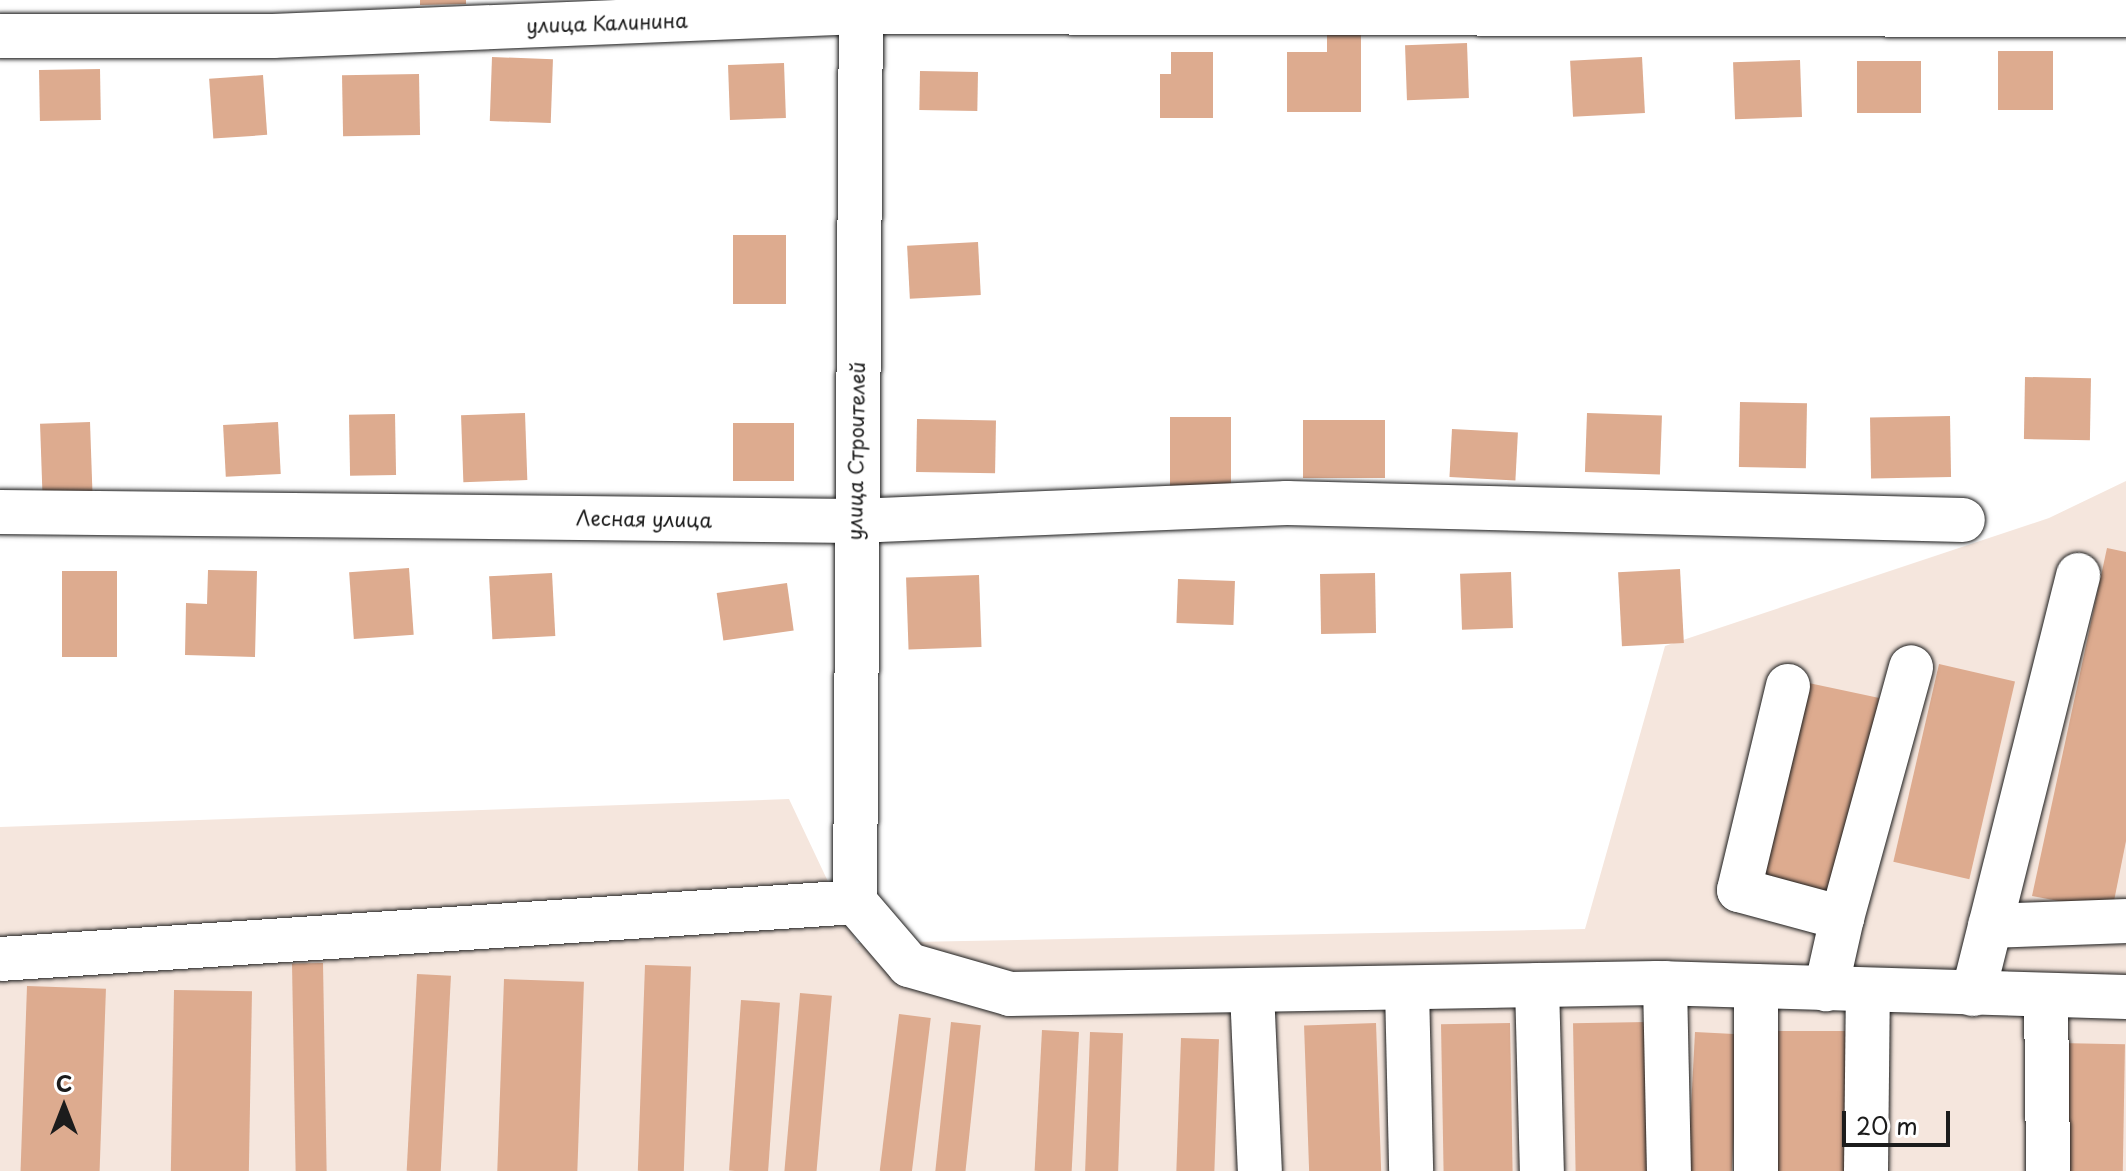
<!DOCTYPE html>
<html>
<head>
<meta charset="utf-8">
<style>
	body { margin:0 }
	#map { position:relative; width:2126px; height:1171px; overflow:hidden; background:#fff; font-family:"Playpen Sans",sans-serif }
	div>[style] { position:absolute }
	.built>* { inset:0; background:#f5e6dd }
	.building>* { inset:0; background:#ddab8f; transform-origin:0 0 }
	.roads { filter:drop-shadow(0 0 2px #1c1c1c) drop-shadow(0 0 2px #1c1c1c) }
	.minor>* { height:44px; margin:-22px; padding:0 22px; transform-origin:22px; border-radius:22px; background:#fff }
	span { translate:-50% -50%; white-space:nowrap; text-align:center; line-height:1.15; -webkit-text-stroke:6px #fff; paint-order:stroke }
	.street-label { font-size:20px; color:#1c1c1c }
	.north { position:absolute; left:24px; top:1067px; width:80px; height:80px; -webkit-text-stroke:6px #fff; paint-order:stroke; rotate:0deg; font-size:22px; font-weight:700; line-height:32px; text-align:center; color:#1c1c1c }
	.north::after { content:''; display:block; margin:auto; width:28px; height:36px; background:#1c1c1c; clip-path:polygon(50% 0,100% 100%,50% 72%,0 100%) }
	.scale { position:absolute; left:1842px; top:1111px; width:108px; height:36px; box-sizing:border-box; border:4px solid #1c1c1c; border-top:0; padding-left:10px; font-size:24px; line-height:28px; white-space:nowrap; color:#1c1c1c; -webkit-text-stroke:6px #fff; paint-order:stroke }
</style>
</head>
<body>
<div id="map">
	<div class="built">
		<i style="clip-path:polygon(2126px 481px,2126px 1171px,0 1171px,0 827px,789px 799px,857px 943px,1585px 929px,1665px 646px,2049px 518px)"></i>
	</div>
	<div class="building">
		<i style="clip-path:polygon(420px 0,466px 0,466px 4px,420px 5px)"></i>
		<i style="clip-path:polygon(1327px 23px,1361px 23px,1361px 112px,1287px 112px,1287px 52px,1327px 52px)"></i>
		<i style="left:1467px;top:43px;width:55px;height:62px;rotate:88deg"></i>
		<i style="left:1998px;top:51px;width:55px;height:59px"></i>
		<i style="clip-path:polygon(1171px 52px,1213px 52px,1213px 118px,1160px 118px,1160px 74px,1171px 74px)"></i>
		<i style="left:492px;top:57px;width:61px;height:64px;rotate:2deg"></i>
		<i style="left:1642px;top:57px;width:56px;height:72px;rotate:87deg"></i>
		<i style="left:1800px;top:60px;width:57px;height:67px;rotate:88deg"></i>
		<i style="left:1857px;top:61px;width:64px;height:52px"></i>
		<i style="left:784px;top:63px;width:55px;height:56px;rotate:88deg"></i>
		<i style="left:100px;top:69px;width:51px;height:61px;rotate:89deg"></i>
		<i style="left:920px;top:71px;width:58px;height:39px;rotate:1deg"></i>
		<i style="left:419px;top:74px;width:61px;height:77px;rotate:89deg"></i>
		<i style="left:263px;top:75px;width:60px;height:54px;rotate:86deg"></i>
		<i style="left:733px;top:235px;width:53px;height:69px"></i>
		<i style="left:978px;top:242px;width:53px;height:71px;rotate:87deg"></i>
		<i style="left:2025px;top:377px;width:66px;height:62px;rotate:1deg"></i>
		<i style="left:1740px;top:402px;width:67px;height:65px;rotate:1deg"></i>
		<i style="left:525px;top:413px;width:67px;height:64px;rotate:88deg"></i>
		<i style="left:1587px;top:413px;width:75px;height:59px;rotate:2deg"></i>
		<i style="left:395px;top:414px;width:61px;height:46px;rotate:89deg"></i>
		<i style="left:1950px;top:416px;width:61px;height:80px;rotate:89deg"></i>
		<i style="left:1170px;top:417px;width:61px;height:70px"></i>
		<i style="left:917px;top:419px;width:79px;height:53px;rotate:1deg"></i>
		<i style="left:1303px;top:420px;width:82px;height:58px"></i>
		<i style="left:90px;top:422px;width:70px;height:50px;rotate:88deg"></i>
		<i style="left:278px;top:422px;width:52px;height:55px;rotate:87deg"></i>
		<i style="left:733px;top:423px;width:61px;height:58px"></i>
		<i style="left:1452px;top:429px;width:66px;height:48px;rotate:3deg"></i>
		<i style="clip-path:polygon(2107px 548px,2126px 552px,2126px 841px,2112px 911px,2032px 896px)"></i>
		<i style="left:409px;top:568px;width:67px;height:60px;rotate:86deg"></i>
		<i style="left:1680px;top:569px;width:74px;height:62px;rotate:87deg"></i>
		<i style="clip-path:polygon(208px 570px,257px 571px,255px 657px,185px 655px,186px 603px,207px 604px)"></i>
		<i style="left:62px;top:571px;width:55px;height:86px"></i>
		<i style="left:1511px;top:572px;width:56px;height:51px;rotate:88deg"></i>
		<i style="left:552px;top:573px;width:63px;height:63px;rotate:87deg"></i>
		<i style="left:1375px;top:573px;width:60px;height:55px;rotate:89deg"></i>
		<i style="left:979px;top:575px;width:72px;height:73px;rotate:88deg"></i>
		<i style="left:1178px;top:579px;width:57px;height:44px;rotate:2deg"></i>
		<i style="left:787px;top:583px;width:48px;height:71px;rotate:82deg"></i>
		<i style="left:1939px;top:664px;width:78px;height:203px;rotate:13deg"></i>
		<i style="left:1804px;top:682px;width:77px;height:203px;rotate:12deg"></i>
		<i style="left:323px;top:963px;width:208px;height:31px;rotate:89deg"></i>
		<i style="left:645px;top:965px;width:46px;height:206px;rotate:2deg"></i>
		<i style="left:417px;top:974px;width:34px;height:197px;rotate:3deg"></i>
		<i style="left:504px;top:979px;width:80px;height:192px;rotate:2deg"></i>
		<i style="left:27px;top:986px;width:79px;height:185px;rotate:2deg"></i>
		<i style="left:174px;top:990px;width:78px;height:181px;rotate:1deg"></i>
		<i style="left:800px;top:993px;width:32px;height:179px;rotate:5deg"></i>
		<i style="left:741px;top:1000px;width:39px;height:171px;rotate:4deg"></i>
		<i style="left:899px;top:1014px;width:32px;height:158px;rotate:7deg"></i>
		<i style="left:951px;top:1022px;width:30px;height:150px;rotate:6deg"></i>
		<i style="left:1647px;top:1022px;width:149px;height:74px;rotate:89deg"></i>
		<i style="left:1376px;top:1023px;width:148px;height:72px;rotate:88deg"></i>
		<i style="left:1510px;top:1023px;width:148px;height:69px;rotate:89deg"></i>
		<i style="left:1042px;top:1030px;width:37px;height:141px;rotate:3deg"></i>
		<i style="left:1847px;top:1031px;width:140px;height:78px;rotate:90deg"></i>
		<i style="left:1090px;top:1032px;width:33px;height:139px;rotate:2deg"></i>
		<i style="left:1695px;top:1032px;width:44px;height:139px;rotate:3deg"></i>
		<i style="left:1181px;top:1038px;width:38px;height:133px;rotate:2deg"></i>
		<i style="left:2058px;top:1043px;width:67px;height:128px;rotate:1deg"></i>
	</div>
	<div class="roads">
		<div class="minor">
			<i style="left:0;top:36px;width:273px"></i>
			<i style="left:273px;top:36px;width:588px;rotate:-2.34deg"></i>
			<i style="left:861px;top:12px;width:1265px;rotate:0.14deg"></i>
			<i style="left:0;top:512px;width:855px;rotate:0.6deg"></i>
			<i style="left:855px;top:521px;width:432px;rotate:-2.4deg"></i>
			<i style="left:1287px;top:503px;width:676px;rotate:1.44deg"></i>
			<i style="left:1788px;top:686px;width:210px;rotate:103.5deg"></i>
			<i style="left:1739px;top:890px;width:107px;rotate:15.2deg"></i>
			<i style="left:1842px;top:918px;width:73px;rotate:102.7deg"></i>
			<i style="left:855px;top:902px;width:902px;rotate:-89.62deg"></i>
			<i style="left:1842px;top:918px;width:260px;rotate:-74.6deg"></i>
			<i style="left:1990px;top:926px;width:136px;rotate:-2.1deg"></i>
			<i style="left:0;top:959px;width:857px;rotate:-3.81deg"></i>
			<i style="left:855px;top:902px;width:83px;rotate:49.4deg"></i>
			<i style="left:909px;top:965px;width:105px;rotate:16deg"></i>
			<i style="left:1010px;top:994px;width:647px;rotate:-0.97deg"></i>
			<i style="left:1657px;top:983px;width:469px;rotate:1.7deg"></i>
			<i style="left:1665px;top:983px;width:188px;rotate:88.8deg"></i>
			<i style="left:1537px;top:985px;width:186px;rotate:88.5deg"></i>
			<i style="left:1756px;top:986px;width:185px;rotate:90deg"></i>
			<i style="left:1407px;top:988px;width:183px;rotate:88.7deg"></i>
			<i style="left:1252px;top:991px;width:180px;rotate:87.5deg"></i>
			<i style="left:1973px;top:994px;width:432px;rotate:-75.9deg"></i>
			<i style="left:2046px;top:997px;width:174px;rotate:89.3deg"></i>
			<i style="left:1866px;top:1171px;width:180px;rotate:-89.4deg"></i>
		</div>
	</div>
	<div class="street-label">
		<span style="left:607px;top:23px;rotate:-2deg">улица Калинина</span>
		<span style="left:856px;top:451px;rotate:-89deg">улица Строителей</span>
		<span style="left:644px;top:519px;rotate:1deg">Лесная улица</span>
	</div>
	<div class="north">С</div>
	<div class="scale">20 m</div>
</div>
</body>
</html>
